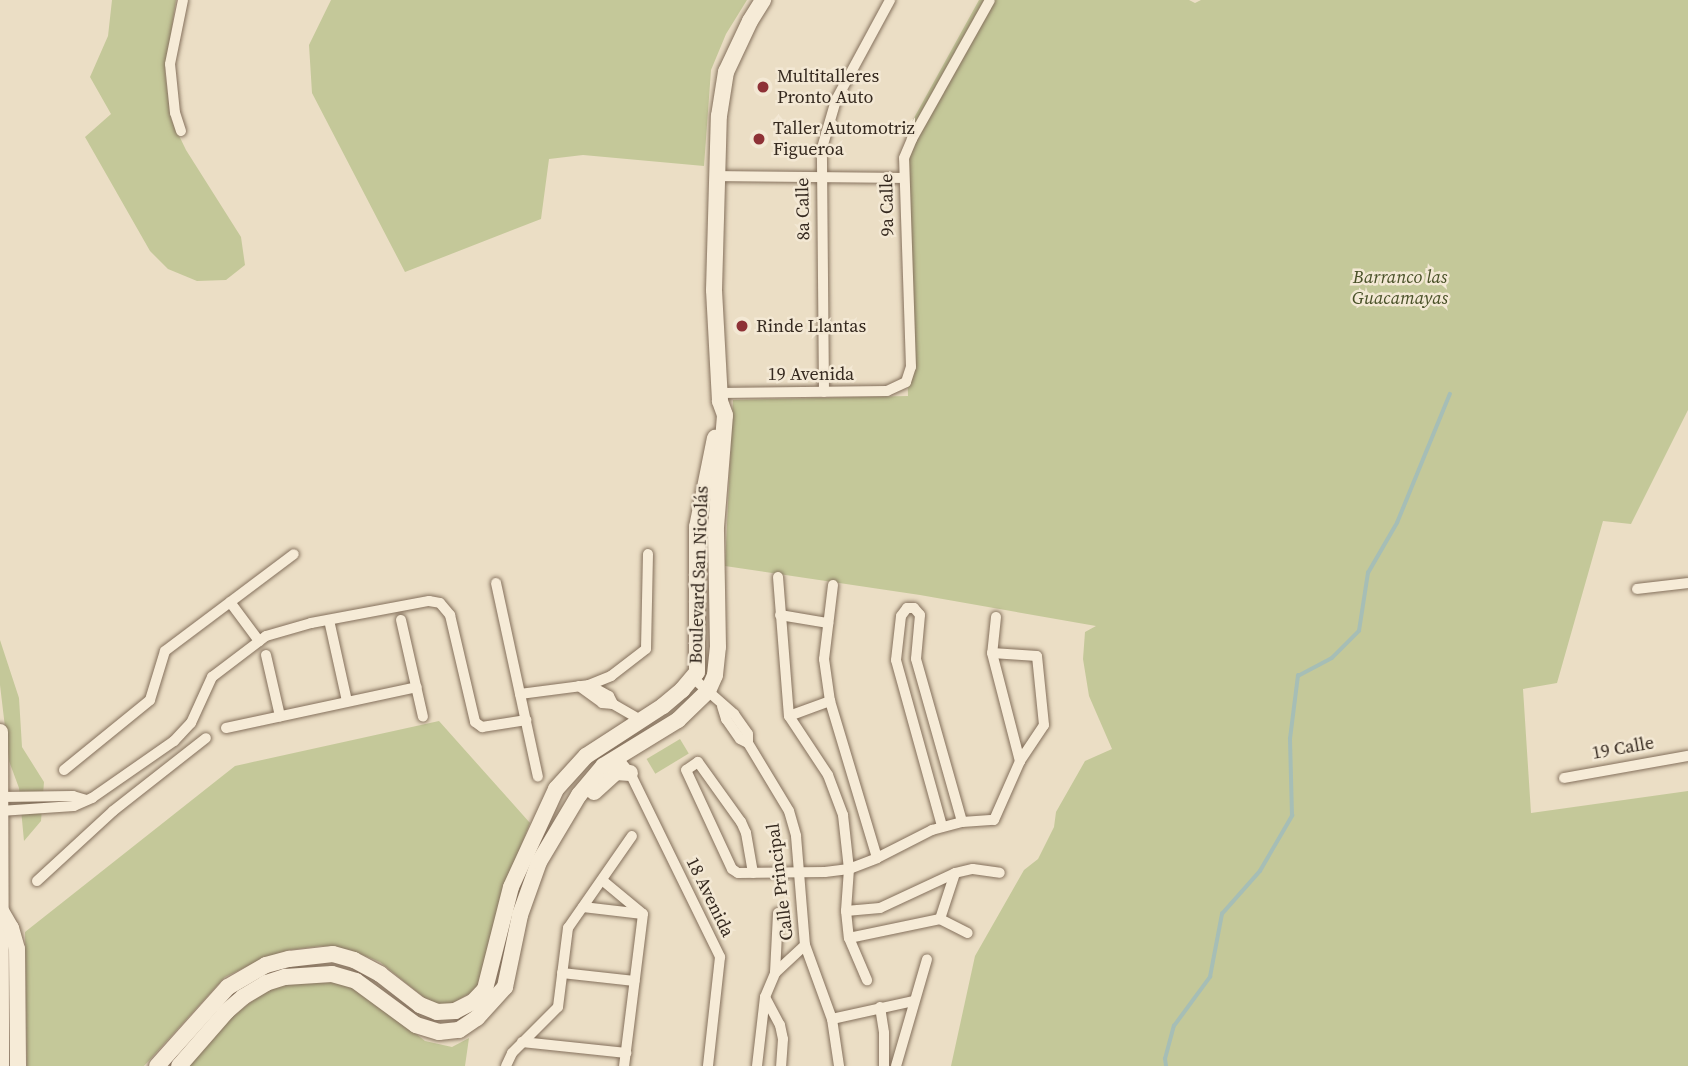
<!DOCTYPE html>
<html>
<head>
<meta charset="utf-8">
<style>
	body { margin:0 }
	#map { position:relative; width:1688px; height:1066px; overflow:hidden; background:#ebdec5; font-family:"Source Serif 4",serif }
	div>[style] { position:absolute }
	.green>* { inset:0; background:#c4c899; transform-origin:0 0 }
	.stream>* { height:3.5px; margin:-1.75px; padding:0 1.75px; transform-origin:1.75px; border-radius:1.75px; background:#a6beb6 }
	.roads { filter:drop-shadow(0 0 2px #84705c) drop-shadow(0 0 2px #84705c) }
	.street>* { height:10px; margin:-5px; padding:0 5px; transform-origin:5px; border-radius:5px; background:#f6ebd7 }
	.secondary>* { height:16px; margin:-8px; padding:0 8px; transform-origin:8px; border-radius:8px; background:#f6ebd7 }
	.dots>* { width:19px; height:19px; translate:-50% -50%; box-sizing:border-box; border:4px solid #f3e8d4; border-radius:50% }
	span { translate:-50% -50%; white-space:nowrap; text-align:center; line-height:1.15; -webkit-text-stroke:5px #f3e8d4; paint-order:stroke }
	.poi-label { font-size:18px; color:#35291f }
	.left { translate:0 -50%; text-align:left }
	.street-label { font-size:18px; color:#35291f }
	.park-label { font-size:18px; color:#485027; font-style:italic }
</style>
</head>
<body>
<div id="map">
	<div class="green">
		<i style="clip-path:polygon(112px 0,176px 0,165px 73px,171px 119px,186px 150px,241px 237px,245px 265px,226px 280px,197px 281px,168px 269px,150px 251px,85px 137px,111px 114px,90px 77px,108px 36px)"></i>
		<i style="clip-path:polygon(331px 0,747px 0,726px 34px,711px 70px,704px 166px,583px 155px,549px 159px,541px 219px,405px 272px,312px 93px,309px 45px)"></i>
		<i style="clip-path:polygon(979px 0,1189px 0,1195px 3px,1201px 0,1688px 0,1688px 410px,1631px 524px,1603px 521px,1557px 683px,1523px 689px,1531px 813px,1688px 791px,1688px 1066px,951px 1066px,975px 956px,1024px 870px,1038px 859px,1054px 827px,1056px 812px,1085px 761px,1112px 749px,1089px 696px,1083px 659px,1085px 632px,1096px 626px,920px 595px,725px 566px,733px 400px,908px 396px,903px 160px,909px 127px)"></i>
		<i style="clip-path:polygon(0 640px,19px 698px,22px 747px,44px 782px,41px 821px,24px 841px,19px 788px,9px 761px,0 685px)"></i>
		<i style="clip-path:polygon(439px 721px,530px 823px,505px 887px,479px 988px,451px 1004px,438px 1004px,427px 1000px,380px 962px,350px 950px,321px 946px,289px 950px,260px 960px,225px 977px,144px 1066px,27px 1066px,25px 932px,235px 766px)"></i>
		<i style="left:680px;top:739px;width:17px;height:39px;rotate:59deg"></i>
		<i style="clip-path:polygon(340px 980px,357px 987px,425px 1041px,452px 1047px,469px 1038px,465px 1066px,188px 1066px,222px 1025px,271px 986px)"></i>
	</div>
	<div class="stream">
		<i style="left:1166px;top:1066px;width:7px;rotate:-98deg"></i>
		<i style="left:1165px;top:1059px;width:34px;rotate:-75deg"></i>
		<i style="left:1174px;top:1026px;width:61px;rotate:-53.7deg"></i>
		<i style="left:1210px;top:977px;width:64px;rotate:-79.2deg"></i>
		<i style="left:1222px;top:914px;width:57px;rotate:-48.5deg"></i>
		<i style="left:1260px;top:871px;width:64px;rotate:-59.8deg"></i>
		<i style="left:1292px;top:816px;width:77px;rotate:-91.5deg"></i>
		<i style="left:1290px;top:739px;width:64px;rotate:-82.8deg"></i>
		<i style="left:1298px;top:676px;width:38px;rotate:-28deg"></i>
		<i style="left:1332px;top:658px;width:38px;rotate:-45deg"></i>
		<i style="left:1359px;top:631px;width:59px;rotate:-81.2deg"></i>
		<i style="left:1368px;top:573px;width:58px;rotate:-59.9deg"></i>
		<i style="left:1397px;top:523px;width:139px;rotate:-67.7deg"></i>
	</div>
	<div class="roads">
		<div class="street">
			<i style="left:181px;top:131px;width:19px;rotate:-108deg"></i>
			<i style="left:175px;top:113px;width:49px;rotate:-95.8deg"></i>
			<i style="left:170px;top:64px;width:65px;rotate:-78.5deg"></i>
			<i style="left:715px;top:176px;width:188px;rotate:0.6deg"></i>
			<i style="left:824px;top:392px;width:244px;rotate:-90.5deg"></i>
			<i style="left:822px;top:148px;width:50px;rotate:-73.7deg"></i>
			<i style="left:836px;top:100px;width:114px;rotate:-61.6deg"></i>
			<i style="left:720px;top:393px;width:167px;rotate:-0.7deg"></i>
			<i style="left:887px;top:391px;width:21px;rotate:-25deg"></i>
			<i style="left:906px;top:382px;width:16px;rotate:-72deg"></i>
			<i style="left:911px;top:367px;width:209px;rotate:-91.9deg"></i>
			<i style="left:904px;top:158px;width:21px;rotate:-67deg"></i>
			<i style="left:912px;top:139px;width:159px;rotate:-60.7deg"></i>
			<i style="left:778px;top:577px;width:139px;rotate:85.5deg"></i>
			<i style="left:789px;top:716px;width:71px;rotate:56.5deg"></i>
			<i style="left:828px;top:775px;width:43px;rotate:69.4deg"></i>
			<i style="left:843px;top:815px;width:54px;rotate:83.7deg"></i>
			<i style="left:849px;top:869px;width:42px;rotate:94.1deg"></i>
			<i style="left:846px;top:911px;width:27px;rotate:84deg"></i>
			<i style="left:849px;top:938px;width:46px;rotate:66.8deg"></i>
			<i style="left:496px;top:583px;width:198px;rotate:77.8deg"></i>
			<i style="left:833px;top:585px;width:75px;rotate:96.9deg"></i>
			<i style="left:824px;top:659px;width:42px;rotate:81.9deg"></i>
			<i style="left:830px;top:701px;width:164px;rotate:73.3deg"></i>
			<i style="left:1637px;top:589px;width:51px;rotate:-6.7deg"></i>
			<i style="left:230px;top:602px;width:49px;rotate:53.4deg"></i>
			<i style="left:780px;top:615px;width:49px;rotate:9.5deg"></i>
			<i style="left:996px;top:617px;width:36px;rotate:96deg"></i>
			<i style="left:992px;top:653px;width:112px;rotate:75.5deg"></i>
			<i style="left:329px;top:620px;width:83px;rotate:77.5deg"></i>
			<i style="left:401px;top:620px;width:99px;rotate:77.2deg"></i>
			<i style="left:266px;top:655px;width:63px;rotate:77.1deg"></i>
			<i style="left:693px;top:678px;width:55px;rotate:41.3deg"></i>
			<i style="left:734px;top:714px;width:24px;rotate:55deg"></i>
			<i style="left:748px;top:734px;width:9px;rotate:90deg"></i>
			<i style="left:589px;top:685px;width:23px;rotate:29deg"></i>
			<i style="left:609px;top:696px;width:9px;rotate:63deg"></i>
			<i style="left:579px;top:686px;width:29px;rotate:36deg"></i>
			<i style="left:602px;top:703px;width:11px;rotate:5deg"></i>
			<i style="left:613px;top:704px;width:32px;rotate:30deg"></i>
			<i style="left:520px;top:694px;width:70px;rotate:-7.4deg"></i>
			<i style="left:589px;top:685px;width:24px;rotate:-22deg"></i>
			<i style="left:611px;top:676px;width:44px;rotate:-37.6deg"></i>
			<i style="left:646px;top:649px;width:95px;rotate:-88.8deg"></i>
			<i style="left:722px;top:706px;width:14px;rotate:73deg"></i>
			<i style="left:726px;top:719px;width:24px;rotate:55deg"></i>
			<i style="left:740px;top:739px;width:9px;rotate:27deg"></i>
			<i style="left:748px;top:743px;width:79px;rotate:58.9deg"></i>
			<i style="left:789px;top:811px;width:26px;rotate:74deg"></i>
			<i style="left:796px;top:836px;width:109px;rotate:85.3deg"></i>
			<i style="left:805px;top:945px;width:79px;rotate:70deg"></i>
			<i style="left:832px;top:1019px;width:48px;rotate:81.5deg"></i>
			<i style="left:789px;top:716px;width:44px;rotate:-20.1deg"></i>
			<i style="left:226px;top:728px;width:195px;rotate:-12.1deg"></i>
			<i style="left:616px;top:756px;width:22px;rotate:51deg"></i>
			<i style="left:630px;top:773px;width:205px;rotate:63.9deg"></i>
			<i style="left:720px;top:957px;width:110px;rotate:96.3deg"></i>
			<i style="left:64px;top:770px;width:111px;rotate:-39.1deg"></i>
			<i style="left:150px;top:700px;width:51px;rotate:-73deg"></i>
			<i style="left:165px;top:651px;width:161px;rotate:-36.9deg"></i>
			<i style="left:1564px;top:778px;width:126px;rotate:-10.1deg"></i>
			<i style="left:0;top:797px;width:73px;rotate:-0.8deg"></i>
			<i style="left:73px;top:796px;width:14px;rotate:17deg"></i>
			<i style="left:0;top:811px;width:74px;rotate:-3.9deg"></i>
			<i style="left:74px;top:806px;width:20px;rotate:-24deg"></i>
			<i style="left:92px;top:798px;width:100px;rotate:-34.8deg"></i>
			<i style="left:174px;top:741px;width:25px;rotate:-47deg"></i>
			<i style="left:191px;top:723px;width:51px;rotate:-65.5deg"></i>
			<i style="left:212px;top:677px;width:68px;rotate:-37.2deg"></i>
			<i style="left:266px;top:636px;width:47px;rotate:-16.1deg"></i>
			<i style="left:311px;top:623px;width:120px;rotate:-10.6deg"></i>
			<i style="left:429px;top:601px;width:11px;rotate:10deg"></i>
			<i style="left:440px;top:603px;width:16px;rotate:50deg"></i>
			<i style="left:450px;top:615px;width:110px;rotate:76.8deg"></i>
			<i style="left:475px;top:722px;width:9px;rotate:36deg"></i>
			<i style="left:482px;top:727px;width:45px;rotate:-9deg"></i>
			<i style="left:942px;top:826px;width:172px;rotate:-105.5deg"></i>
			<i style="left:896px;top:660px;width:44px;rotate:-83.5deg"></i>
			<i style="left:901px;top:616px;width:10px;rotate:-53deg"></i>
			<i style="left:907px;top:608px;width:7px"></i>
			<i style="left:914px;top:608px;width:9px;rotate:49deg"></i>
			<i style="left:920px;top:615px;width:44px;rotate:95.2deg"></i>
			<i style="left:916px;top:659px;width:169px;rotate:74.2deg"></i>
			<i style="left:753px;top:873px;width:41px;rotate:-99.9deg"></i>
			<i style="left:746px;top:833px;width:12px;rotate:-114deg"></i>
			<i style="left:741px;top:822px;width:74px;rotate:-125.6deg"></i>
			<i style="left:698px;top:762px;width:14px;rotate:146deg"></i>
			<i style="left:686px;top:770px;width:109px;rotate:65.1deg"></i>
			<i style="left:732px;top:869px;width:7px;rotate:34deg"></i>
			<i style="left:738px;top:873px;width:87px;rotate:-0.7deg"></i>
			<i style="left:825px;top:872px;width:24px;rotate:-7deg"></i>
			<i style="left:849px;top:869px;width:30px;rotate:-21deg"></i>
			<i style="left:877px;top:858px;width:62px;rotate:-27deg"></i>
			<i style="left:932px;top:830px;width:31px;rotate:-15deg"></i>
			<i style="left:962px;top:822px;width:32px;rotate:-4deg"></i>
			<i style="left:994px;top:820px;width:64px;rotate:-66.2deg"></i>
			<i style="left:1020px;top:761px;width:43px;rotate:-56.3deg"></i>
			<i style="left:1044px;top:725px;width:69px;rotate:-95.8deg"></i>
			<i style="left:1037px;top:656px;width:45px;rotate:-176.2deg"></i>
			<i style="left:602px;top:880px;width:53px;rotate:39.7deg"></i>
			<i style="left:643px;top:914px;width:153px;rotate:97.1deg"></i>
			<i style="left:37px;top:881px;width:103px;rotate:-42.6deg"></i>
			<i style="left:113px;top:811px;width:118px;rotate:-38.1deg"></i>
			<i style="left:583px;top:907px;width:60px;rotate:6.7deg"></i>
			<i style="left:846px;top:911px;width:34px;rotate:-5deg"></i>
			<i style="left:880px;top:908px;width:83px;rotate:-25deg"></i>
			<i style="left:955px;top:873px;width:18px;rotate:-13deg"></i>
			<i style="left:973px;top:869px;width:27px;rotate:8deg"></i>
			<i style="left:940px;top:919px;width:48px;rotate:-71.9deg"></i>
			<i style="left:849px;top:938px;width:93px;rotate:-11.8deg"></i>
			<i style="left:940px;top:919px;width:31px;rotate:27deg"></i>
			<i style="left:562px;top:973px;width:73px;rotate:6.3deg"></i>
			<i style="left:775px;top:973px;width:41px;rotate:-43deg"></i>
			<i style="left:765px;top:997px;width:32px;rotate:62deg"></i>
			<i style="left:780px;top:1025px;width:14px;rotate:78deg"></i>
			<i style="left:783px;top:1039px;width:27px;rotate:94deg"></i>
			<i style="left:880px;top:1007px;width:26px;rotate:81deg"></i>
			<i style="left:884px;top:1033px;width:33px;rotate:90deg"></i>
			<i style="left:832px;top:1019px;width:84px;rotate:-12.4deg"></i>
			<i style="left:522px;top:1042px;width:105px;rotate:6deg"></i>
			<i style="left:506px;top:1066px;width:14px;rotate:-65deg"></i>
			<i style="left:512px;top:1053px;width:65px;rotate:-45deg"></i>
			<i style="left:558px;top:1007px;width:80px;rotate:-82.8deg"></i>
			<i style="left:568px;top:928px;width:112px;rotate:-55.2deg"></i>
			<i style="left:757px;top:1066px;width:69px;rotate:-83.4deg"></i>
			<i style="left:765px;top:997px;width:26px;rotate:-67deg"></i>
			<i style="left:775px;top:973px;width:60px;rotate:-87.1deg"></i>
			<i style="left:896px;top:1066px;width:111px;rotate:-73.8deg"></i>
		</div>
		<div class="secondary">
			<i style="left:0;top:732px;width:334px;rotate:89.8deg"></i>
			<i style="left:594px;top:792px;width:30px;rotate:-42deg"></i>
			<i style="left:616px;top:772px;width:14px;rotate:4deg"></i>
			<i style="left:1px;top:911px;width:20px;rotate:60deg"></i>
			<i style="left:11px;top:928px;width:22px;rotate:74deg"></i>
			<i style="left:17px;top:949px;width:117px;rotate:89.5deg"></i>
			<i style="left:157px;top:1066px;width:106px;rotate:-48.1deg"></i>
			<i style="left:228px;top:987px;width:44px;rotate:-30.1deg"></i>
			<i style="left:266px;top:965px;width:24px;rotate:-15deg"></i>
			<i style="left:289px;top:959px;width:44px;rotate:-6.5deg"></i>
			<i style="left:333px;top:954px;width:22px;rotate:16deg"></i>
			<i style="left:354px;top:960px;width:30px;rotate:28deg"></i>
			<i style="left:380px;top:974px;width:51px;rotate:37.8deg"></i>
			<i style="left:420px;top:1005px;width:18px;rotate:22deg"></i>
			<i style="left:437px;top:1012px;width:18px;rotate:-3deg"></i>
			<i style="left:455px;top:1011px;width:20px;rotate:-27deg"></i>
			<i style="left:473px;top:1002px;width:18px;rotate:-47deg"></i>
			<i style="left:485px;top:989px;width:105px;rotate:-75.7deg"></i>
			<i style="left:511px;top:887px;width:108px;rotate:-65.3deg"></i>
			<i style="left:556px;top:789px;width:45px;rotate:-47.7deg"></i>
			<i style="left:586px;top:756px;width:92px;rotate:-33deg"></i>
			<i style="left:663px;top:706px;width:25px;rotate:-40deg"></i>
			<i style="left:682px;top:690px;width:23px;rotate:-50deg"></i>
			<i style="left:697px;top:672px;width:145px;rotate:-90deg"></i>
			<i style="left:697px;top:527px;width:91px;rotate:-78.6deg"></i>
			<i style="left:179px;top:1066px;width:73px;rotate:-48.9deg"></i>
			<i style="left:227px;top:1011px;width:21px;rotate:-41deg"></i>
			<i style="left:243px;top:997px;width:27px;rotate:-31deg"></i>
			<i style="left:266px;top:983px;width:20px;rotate:-18deg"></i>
			<i style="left:285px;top:977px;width:47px;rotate:-3.7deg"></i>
			<i style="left:332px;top:974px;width:25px;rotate:16deg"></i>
			<i style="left:356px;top:981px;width:74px;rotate:36.3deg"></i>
			<i style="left:416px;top:1025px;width:24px;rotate:17deg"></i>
			<i style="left:439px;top:1032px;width:20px;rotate:-6deg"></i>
			<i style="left:459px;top:1030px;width:22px;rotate:-34deg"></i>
			<i style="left:477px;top:1018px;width:42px;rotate:-47.9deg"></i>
			<i style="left:505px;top:987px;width:74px;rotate:-78.2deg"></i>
			<i style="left:520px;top:915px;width:56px;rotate:-70.3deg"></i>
			<i style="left:539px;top:862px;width:78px;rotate:-59.2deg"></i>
			<i style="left:579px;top:795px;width:38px;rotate:-50deg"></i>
			<i style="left:603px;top:766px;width:88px;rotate:-31.5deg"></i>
			<i style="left:678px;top:720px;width:42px;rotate:-44deg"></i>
			<i style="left:708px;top:691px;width:17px;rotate:-66deg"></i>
			<i style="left:715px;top:675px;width:28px;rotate:-84deg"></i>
			<i style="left:718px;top:647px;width:120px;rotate:-91deg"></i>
			<i style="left:716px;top:527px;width:112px;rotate:-85.4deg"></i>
			<i style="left:725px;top:415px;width:15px;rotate:-110deg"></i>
			<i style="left:720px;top:401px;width:111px;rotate:-93.1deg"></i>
			<i style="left:714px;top:290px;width:174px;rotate:-88.4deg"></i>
			<i style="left:719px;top:116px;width:45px;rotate:-81deg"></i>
			<i style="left:726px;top:72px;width:56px;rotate:-64.8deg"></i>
			<i style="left:750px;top:21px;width:25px;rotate:-58deg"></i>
		</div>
	</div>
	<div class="dots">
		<i style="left:763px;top:87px;background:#8e3136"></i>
		<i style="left:759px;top:139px;background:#8e3136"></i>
		<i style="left:742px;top:326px;background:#8e3136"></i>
	</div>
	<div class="poi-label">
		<span class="left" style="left:777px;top:87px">Multitalleres<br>Pronto Auto</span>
		<span class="left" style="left:773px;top:139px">Taller Automotriz<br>Figueroa</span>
		<span class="left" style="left:756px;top:326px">Rinde Llantas</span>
	</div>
	<div class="street-label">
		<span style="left:887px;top:205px;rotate:-91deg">9a Calle</span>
		<span style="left:803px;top:209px;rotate:-91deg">8a Calle</span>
		<span style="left:811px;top:374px">19 Avenida</span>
		<span style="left:699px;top:575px;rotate:-88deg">Boulevard San Nicolás</span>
		<span style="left:1623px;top:748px;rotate:-10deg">19 Calle</span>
		<span style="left:780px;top:882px;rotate:-97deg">Calle Principal</span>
		<span style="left:710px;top:897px;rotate:64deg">18 Avenida</span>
	</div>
	<div class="park-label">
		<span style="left:1400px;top:288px">Barranco las<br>Guacamayas</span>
	</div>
</div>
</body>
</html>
